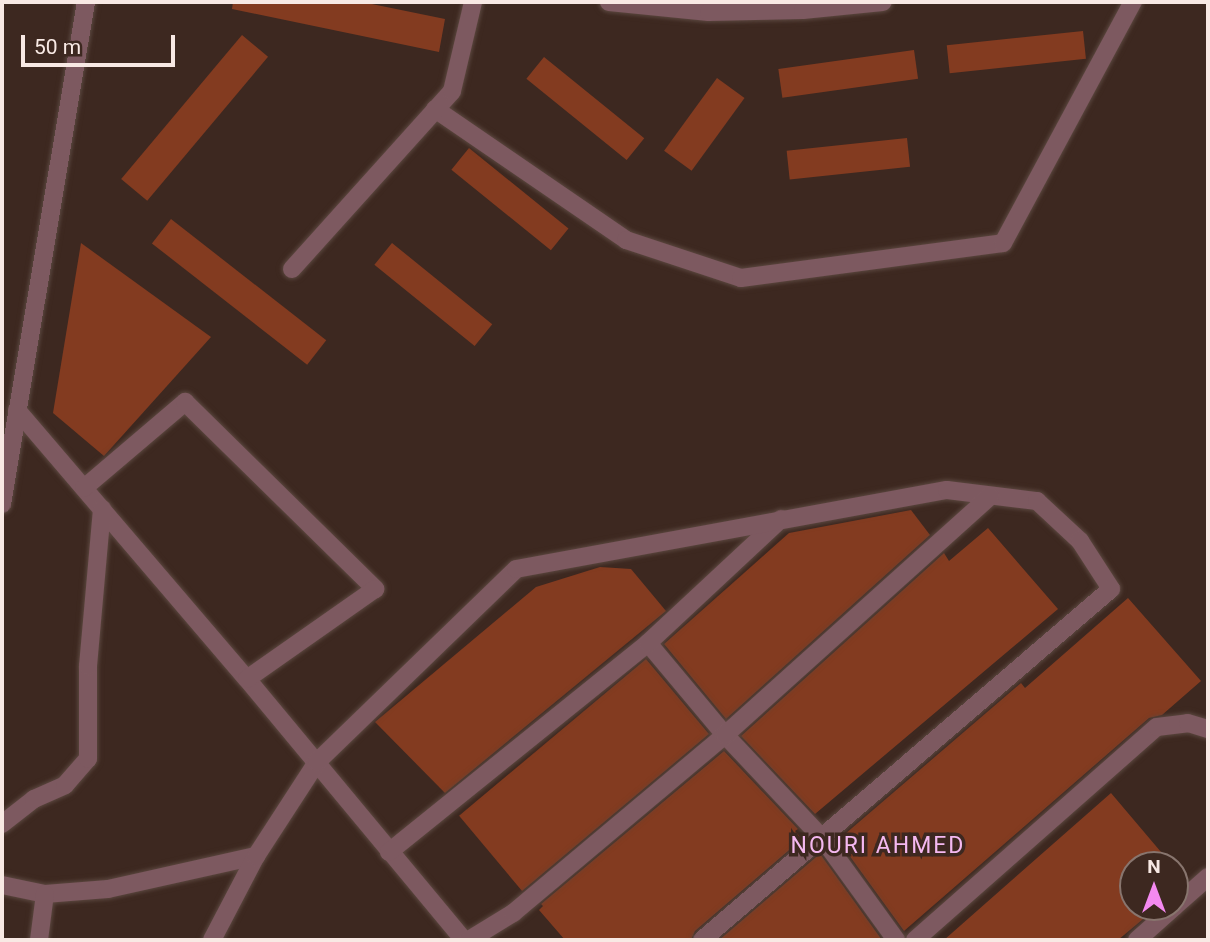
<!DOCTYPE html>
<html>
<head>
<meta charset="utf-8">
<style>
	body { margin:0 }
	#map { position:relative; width:1210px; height:942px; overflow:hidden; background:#3d2820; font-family:Roboto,sans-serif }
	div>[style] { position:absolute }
	.building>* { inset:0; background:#833b20; transform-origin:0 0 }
	.roads { filter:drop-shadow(0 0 2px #5b473f) drop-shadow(0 0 2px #5b473f) }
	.minor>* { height:18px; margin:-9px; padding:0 9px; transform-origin:9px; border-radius:9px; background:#7d5960 }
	span { translate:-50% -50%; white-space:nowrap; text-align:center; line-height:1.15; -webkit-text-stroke:7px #3d2820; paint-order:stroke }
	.neighbourhood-label { font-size:23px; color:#f4b8f0; letter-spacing:2px }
	.frame { position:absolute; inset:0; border:4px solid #f8e9e4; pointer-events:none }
	.north { position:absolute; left:1119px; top:851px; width:70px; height:70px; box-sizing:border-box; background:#3d2820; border:2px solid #88756e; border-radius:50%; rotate:0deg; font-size:19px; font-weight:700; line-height:28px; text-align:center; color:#f8e9e4 }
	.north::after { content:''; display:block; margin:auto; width:24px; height:32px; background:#f489f0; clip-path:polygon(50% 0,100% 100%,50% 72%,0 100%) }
	.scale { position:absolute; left:21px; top:35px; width:154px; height:32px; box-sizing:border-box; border:4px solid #f8e9e4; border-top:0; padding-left:9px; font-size:21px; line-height:24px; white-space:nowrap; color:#f8e9e4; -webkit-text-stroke:5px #3d2820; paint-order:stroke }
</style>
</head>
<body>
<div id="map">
	<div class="building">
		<i style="clip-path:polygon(233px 2px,362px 2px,445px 19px,439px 52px,232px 9px)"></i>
		<i style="left:1083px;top:31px;width:28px;height:137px;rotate:84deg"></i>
		<i style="left:242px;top:35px;width:34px;height:188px;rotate:40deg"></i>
		<i style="left:914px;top:50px;width:29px;height:137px;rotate:82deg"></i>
		<i style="left:544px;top:57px;width:129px;height:28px;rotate:39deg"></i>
		<i style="left:717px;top:78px;width:34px;height:90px;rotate:36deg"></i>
		<i style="left:907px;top:138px;width:29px;height:121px;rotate:84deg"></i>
		<i style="left:469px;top:148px;width:128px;height:28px;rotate:39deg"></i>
		<i style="left:171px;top:219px;width:197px;height:31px;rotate:38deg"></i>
		<i style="clip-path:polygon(81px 243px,211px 337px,104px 456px,53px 413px)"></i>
		<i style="left:392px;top:243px;width:129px;height:28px;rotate:39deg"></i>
		<i style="clip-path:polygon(911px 510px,930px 535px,726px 719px,664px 644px,789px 533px)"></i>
		<i style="clip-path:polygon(988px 528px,1058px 609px,815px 814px,741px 736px,944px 553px,949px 561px)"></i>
		<i style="clip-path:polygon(600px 567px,631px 569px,666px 611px,445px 793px,375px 722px,536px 587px)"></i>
		<i style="clip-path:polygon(1128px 598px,1201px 681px,1162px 715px,1149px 718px,904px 931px,838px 840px,1021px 683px,1025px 688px)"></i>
		<i style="left:646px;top:659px;width:98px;height:244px;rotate:50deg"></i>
		<i style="clip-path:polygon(724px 751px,798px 829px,795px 831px,802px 839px,695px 931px,691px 940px,565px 940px,539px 910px,543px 906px,541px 904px)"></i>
		<i style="clip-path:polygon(1111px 793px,1172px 865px,1133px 865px,1133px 907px,1157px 907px,1148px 915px,1118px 940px,944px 940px)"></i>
		<i style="clip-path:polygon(821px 855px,882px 940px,719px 940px,816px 857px)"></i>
	</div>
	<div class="roads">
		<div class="minor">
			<i style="left:609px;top:2px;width:100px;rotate:5.7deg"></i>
			<i style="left:709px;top:12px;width:94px;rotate:-1.2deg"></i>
			<i style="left:803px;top:10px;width:80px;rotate:-5.7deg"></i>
			<i style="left:435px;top:109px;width:232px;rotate:34.4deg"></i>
			<i style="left:626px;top:240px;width:121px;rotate:18.3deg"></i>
			<i style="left:741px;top:278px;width:264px;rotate:-7.6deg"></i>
			<i style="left:1003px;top:243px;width:274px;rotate:-61.7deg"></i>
			<i style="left:292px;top:269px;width:239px;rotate:-48deg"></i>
			<i style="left:452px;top:91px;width:91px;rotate:-76.7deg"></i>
			<i style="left:17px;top:410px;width:354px;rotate:49.5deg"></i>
			<i style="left:247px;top:679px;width:339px;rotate:50.3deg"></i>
			<i style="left:84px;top:488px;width:133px;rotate:-40.4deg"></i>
			<i style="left:185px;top:402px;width:267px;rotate:44.5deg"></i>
			<i style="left:375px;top:589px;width:156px;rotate:144.9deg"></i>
			<i style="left:2px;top:504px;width:509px;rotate:-80.5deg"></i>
			<i style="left:648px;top:643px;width:120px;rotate:50.1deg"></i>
			<i style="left:725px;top:735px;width:143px;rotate:46.7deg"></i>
			<i style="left:823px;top:839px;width:125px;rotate:54.1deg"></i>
			<i style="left:2px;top:824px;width:41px;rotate:-38deg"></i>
			<i style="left:34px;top:799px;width:34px;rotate:-24deg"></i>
			<i style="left:65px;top:785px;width:35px;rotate:-49deg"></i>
			<i style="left:88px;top:759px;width:93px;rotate:-90deg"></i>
			<i style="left:88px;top:666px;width:158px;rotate:-84.9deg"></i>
			<i style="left:389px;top:852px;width:333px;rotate:-38.9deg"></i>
			<i style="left:648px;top:643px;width:182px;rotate:-43deg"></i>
			<i style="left:2px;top:885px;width:44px;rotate:11.8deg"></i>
			<i style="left:45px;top:894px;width:63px;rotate:-4.5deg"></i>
			<i style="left:108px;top:889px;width:152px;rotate:-12.6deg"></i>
			<i style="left:1175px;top:906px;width:44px;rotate:-41.3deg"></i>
			<i style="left:39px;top:940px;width:46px;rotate:-82.6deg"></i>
			<i style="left:212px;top:940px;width:95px;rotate:-62.4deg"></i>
			<i style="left:256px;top:856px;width:112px;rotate:-57deg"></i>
			<i style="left:317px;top:762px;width:277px;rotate:-44.1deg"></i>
			<i style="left:516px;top:569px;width:438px;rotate:-10.4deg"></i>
			<i style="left:947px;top:490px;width:91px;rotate:7deg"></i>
			<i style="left:1037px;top:501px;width:59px;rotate:42.9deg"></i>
			<i style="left:1080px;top:541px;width:57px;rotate:57.1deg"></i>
			<i style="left:1111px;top:589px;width:539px;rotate:139.36deg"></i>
			<i style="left:469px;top:940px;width:52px;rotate:-31.5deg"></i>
			<i style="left:513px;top:913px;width:277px;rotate:-40deg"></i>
			<i style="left:725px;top:735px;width:357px;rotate:-42deg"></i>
			<i style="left:915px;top:940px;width:322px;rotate:-41.4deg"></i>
			<i style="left:1157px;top:727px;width:31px;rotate:-7deg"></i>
			<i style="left:1188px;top:723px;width:21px;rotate:17deg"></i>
			<i style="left:1137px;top:940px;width:50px;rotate:-41.7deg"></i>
		</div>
	</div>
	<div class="neighbourhood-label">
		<span style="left:878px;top:846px">NOURI AHMED</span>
	</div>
	<div class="frame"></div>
	<div class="north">N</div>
	<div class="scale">50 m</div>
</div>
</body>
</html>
